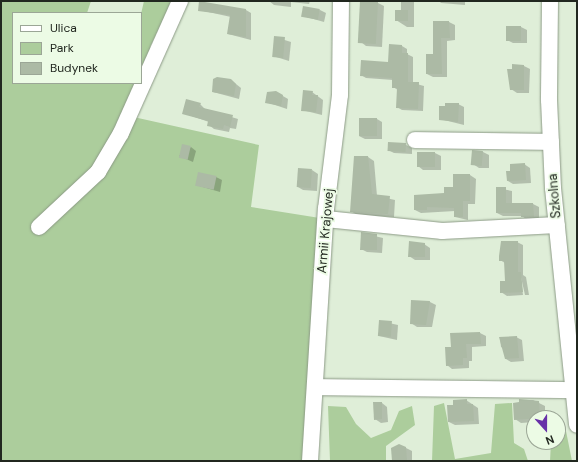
<!DOCTYPE html>
<html>
<head>
<meta charset="utf-8">
<style>
	body { margin:0 }
	#map { position:relative; width:578px; height:462px; overflow:hidden; background:#dfeed8; font-family:"DM Sans",sans-serif }
	div>[style] { position:absolute }
	.green>* { inset:0; background:#accd9c }
	.shadow>* { inset:0; background:#0003 }
	.building>* { inset:0; background:#acbaa5; transform-origin:0 0 }
	.roads { filter:drop-shadow(0 0 1px #8c9a86) drop-shadow(0 0 1px #8c9a86) }
	.minor>* { height:16px; margin:-8px; padding:0 8px; transform-origin:8px; border-radius:8px; background:#fff }
	span { translate:-50% -50%; white-space:nowrap; text-align:center; line-height:1.15; -webkit-text-stroke:3.5px #ecfbe5; paint-order:stroke }
	.street-label { font-size:13px; color:#21271f }
	.frame { position:absolute; inset:0; border:2px solid #21271f; pointer-events:none }
	.legend { position:absolute; left:12px; top:12px; width:130px; height:72px; box-sizing:border-box; background:#ecfbe5; border:1px solid #9ba696; margin:0; padding:5px 7px; list-style:none; font-size:12px; color:#21271f }
	.legend li { display:flex; align-items:center; gap:8px; height:20px }
	.legend b { width:20px; border:1px solid #9ba696 }
	.north { position:absolute; left:526px; top:410px; width:40px; height:40px; box-sizing:border-box; background:#ecfbe5; border:1px solid #9ba696; border-radius:50%; rotate:159deg; font-size:11px; font-weight:700; line-height:16px; text-align:center; color:#21271f }
	.north::after { content:''; display:block; margin:auto; width:14px; height:18px; background:#6731a8; clip-path:polygon(50% 0,100% 100%,50% 72%,0 100%) }
</style>
</head>
<body>
<div id="map">
	<div class="green">
		<i style="clip-path:polygon(1px 1px,91px 1px,87px 13px,13px 13px,13px 83px,141px 83px,141px 14px,144px 1px,172px 1px,150px 47px,159px 51px,129px 116px,259px 145px,251px 207px,326px 219px,310px 461px,1px 461px)"></i>
		<i style="clip-path:polygon(444px 403px,455px 459px,491px 453px,495px 404px,512px 403px,514px 443px,524px 449px,528px 461px,432px 461px,434px 406px)"></i>
		<i style="clip-path:polygon(328px 406px,346px 407px,356px 424px,371px 438px,391px 430px,399px 411px,412px 406px,415px 425px,386px 446px,386px 461px,330px 461px)"></i>
		<i style="clip-path:polygon(566px 431px,572px 461px,550px 461px,551px 442px,558px 442px,558px 437px)"></i>
	</div>
	<div class="shadow">
		<i style="clip-path:polygon(269px 1px,310px 1px,309px 4px,291px 2px,291px 7px,274px 5px)"></i>
		<i style="clip-path:polygon(401px 1px,414px 1px,414px 27px,407px 27px,396px 20px,401px 11px)"></i>
		<i style="clip-path:polygon(439px 1px,465px 1px,465px 5px,441px 3px)"></i>
		<i style="clip-path:polygon(361px 2px,378px 3px,384px 6px,382px 47px,366px 46px,361px 42px)"></i>
		<i style="clip-path:polygon(199px 10px,246px 10px,251px 13px,251px 40px,228px 34px,231px 17px)"></i>
		<i style="clip-path:polygon(320px 10px,326px 13px,324px 22px,303px 16px)"></i>
		<i style="clip-path:polygon(434px 22px,449px 22px,455px 25px,455px 40px,447px 41px,447px 77px,433px 77px,427px 74px,434px 55px)"></i>
		<i style="clip-path:polygon(521px 27px,527px 30px,527px 43px,513px 43px,507px 40px)"></i>
		<i style="clip-path:polygon(275px 37px,291px 42px,289px 61px,273px 56px)"></i>
		<i style="clip-path:polygon(402px 46px,407px 49px,407px 54px,413px 57px,413px 83px,424px 86px,423px 111px,402px 110px,397px 107px,398px 90px,393px 87px,393px 80px,366px 78px,361px 75px,389px 63px)"></i>
		<i style="clip-path:polygon(524px 66px,530px 69px,529px 93px,517px 93px,511px 89px)"></i>
		<i style="clip-path:polygon(231px 80px,241px 88px,239px 99px,213px 92px)"></i>
		<i style="clip-path:polygon(276px 92px,288px 99px,287px 109px,266px 102px)"></i>
		<i style="clip-path:polygon(312px 92px,323px 100px,322px 115px,302px 110px)"></i>
		<i style="clip-path:polygon(200px 104px,205px 109px,238px 119px,236px 129px,230px 128px,229px 132px,214px 129px,209px 125px,209px 122px,183px 113px)"></i>
		<i style="clip-path:polygon(458px 104px,464px 107px,464px 125px,440px 119px)"></i>
		<i style="clip-path:polygon(377px 119px,382px 122px,382px 139px,365px 139px,359px 136px)"></i>
		<i style="clip-path:polygon(389px 143px,406px 145px,412px 148px,412px 154px,394px 153px,388px 150px)"></i>
		<i style="clip-path:polygon(191px 147px,196px 151px,193px 162px,179px 156px)"></i>
		<i style="clip-path:polygon(473px 151px,483px 152px,489px 155px,489px 168px,479px 168px,473px 164px)"></i>
		<i style="clip-path:polygon(418px 153px,435px 153px,441px 156px,441px 170px,423px 170px,418px 166px)"></i>
		<i style="clip-path:polygon(355px 157px,368px 157px,374px 161px,377px 196px,395px 200px,394px 217px,357px 215px,351px 211px)"></i>
		<i style="clip-path:polygon(524px 164px,530px 168px,531px 183px,513px 184px,508px 181px,511px 172px)"></i>
		<i style="clip-path:polygon(312px 170px,318px 174px,317px 191px,303px 190px,298px 187px)"></i>
		<i style="clip-path:polygon(470px 175px,476px 179px,475px 204px,468px 204px,468px 220px,455px 217px,455px 211px,421px 213px,415px 210px,445px 194px)"></i>
		<i style="clip-path:polygon(216px 177px,222px 180px,220px 192px,196px 185px)"></i>
		<i style="clip-path:polygon(497px 188px,512px 191px,512px 204px,533px 204px,539px 207px,539px 220px,527px 220px,522px 216px,503px 216px,497px 213px)"></i>
		<i style="clip-path:polygon(362px 233px,383px 238px,382px 253px,367px 252px,361px 249px)"></i>
		<i style="clip-path:polygon(517px 242px,523px 245px,523px 275px,526px 277px,529px 295px,525px 295px,520px 273px,523px 295px,507px 296px,501px 292px,506px 282px,505px 263px,500px 260px)"></i>
		<i style="clip-path:polygon(424px 244px,430px 248px,430px 260px,415px 260px,409px 256px)"></i>
		<i style="clip-path:polygon(412px 301px,430px 302px,436px 305px,432px 327px,417px 327px,411px 323px)"></i>
		<i style="clip-path:polygon(380px 321px,398px 325px,397px 340px,379px 336px)"></i>
		<i style="clip-path:polygon(480px 333px,486px 336px,486px 346px,472px 347px,472px 361px,469px 361px,469px 368px,452px 369px,447px 365px,452px 348px,451px 334px)"></i>
		<i style="clip-path:polygon(516px 337px,522px 340px,524px 361px,511px 362px,506px 359px,505px 349px,501px 347px,500px 338px)"></i>
		<i style="clip-path:polygon(466px 400px,478px 408px,479px 424px,455px 425px,449px 422px,454px 406px)"></i>
		<i style="clip-path:polygon(520px 400px,533px 400px,545px 406px,545px 418px,534px 418px,534px 422px,521px 423px,515px 419px)"></i>
		<i style="clip-path:polygon(382px 403px,387px 407px,388px 422px,381px 423px,375px 419px)"></i>
		<i style="clip-path:polygon(406px 448px,412px 451px,412px 461px,394px 461px)"></i>
	</div>
	<div class="building">
		<i style="clip-path:polygon(199px 1px,246px 9px,246px 37px,227px 34px,230px 15px,198px 11px)"></i>
		<i style="left:360px;top:1px;width:18px;height:42px;rotate:3deg"></i>
		<i style="left:303px;top:6px;width:17px;height:11px;rotate:10deg"></i>
		<i style="left:395px;top:10px;width:13px;height:11px"></i>
		<i style="clip-path:polygon(433px 21px,449px 21px,450px 38px,441px 38px,442px 74px,426px 74px,426px 54px,433px 54px)"></i>
		<i style="left:506px;top:26px;width:15px;height:15px"></i>
		<i style="left:274px;top:36px;width:11px;height:21px;rotate:5deg"></i>
		<i style="clip-path:polygon(389px 44px,402px 45px,402px 53px,408px 53px,408px 82px,419px 82px,418px 109px,396px 108px,397px 88px,392px 88px,392px 78px,360px 76px,361px 60px,388px 62px)"></i>
		<i style="clip-path:polygon(512px 64px,524px 65px,524px 90px,510px 90px,507px 69px,512px 69px)"></i>
		<i style="clip-path:polygon(217px 77px,231px 79px,236px 84px,234px 96px,212px 92px,213px 79px)"></i>
		<i style="clip-path:polygon(303px 90px,313px 91px,312px 95px,318px 95px,316px 112px,301px 111px)"></i>
		<i style="clip-path:polygon(276px 91px,283px 95px,281px 106px,265px 103px,267px 92px)"></i>
		<i style="clip-path:polygon(186px 99px,201px 103px,199px 107px,233px 115px,230px 127px,224px 125px,223px 129px,207px 126px,208px 121px,182px 114px)"></i>
		<i style="clip-path:polygon(445px 103px,459px 103px,458px 122px,439px 120px,439px 106px,445px 106px)"></i>
		<i style="left:359px;top:118px;width:18px;height:18px"></i>
		<i style="left:388px;top:142px;width:18px;height:9px;rotate:3deg"></i>
		<i style="left:182px;top:144px;width:9px;height:14px;rotate:13deg"></i>
		<i style="left:472px;top:150px;width:11px;height:15px;rotate:5deg"></i>
		<i style="left:417px;top:152px;width:18px;height:15px"></i>
		<i style="clip-path:polygon(354px 156px,368px 156px,372px 194px,390px 196px,388px 214px,350px 212px)"></i>
		<i style="clip-path:polygon(525px 163px,526px 180px,507px 181px,506px 171px,510px 171px,510px 164px)"></i>
		<i style="left:298px;top:168px;width:14px;height:19px;rotate:4deg"></i>
		<i style="left:198px;top:172px;width:19px;height:14px;rotate:12deg"></i>
		<i style="clip-path:polygon(453px 174px,470px 174px,470px 201px,463px 201px,463px 217px,454px 217px,454px 208px,427px 207px,427px 210px,414px 210px,414px 195px,444px 193px,444px 187px,453px 187px)"></i>
		<i style="clip-path:polygon(496px 187px,506px 187px,506px 203px,533px 203px,534px 217px,521px 217px,521px 213px,496px 213px)"></i>
		<i style="clip-path:polygon(361px 232px,377px 234px,377px 250px,360px 250px)"></i>
		<i style="clip-path:polygon(409px 241px,425px 243px,425px 257px,408px 257px)"></i>
		<i style="clip-path:polygon(501px 241px,518px 241px,518px 272px,521px 272px,523px 292px,500px 293px,500px 281px,505px 281px,504px 261px,499px 261px,499px 256px)"></i>
		<i style="clip-path:polygon(411px 300px,430px 301px,426px 325px,410px 324px)"></i>
		<i style="left:379px;top:320px;width:13px;height:16px;rotate:4deg"></i>
		<i style="clip-path:polygon(480px 332px,481px 344px,466px 344px,467px 358px,463px 358px,463px 365px,446px 366px,445px 347px,451px 347px,450px 333px)"></i>
		<i style="clip-path:polygon(517px 336px,519px 358px,505px 359px,499px 337px)"></i>
		<i style="clip-path:polygon(467px 399px,467px 404px,473px 404px,474px 421px,448px 422px,447px 405px,453px 405px,453px 400px)"></i>
		<i style="clip-path:polygon(519px 399px,539px 401px,540px 418px,514px 420px,513px 403px,519px 402px)"></i>
		<i style="clip-path:polygon(373px 402px,382px 402px,382px 419px,374px 420px)"></i>
		<i style="clip-path:polygon(399px 444px,406px 447px,407px 461px,392px 461px,391px 448px)"></i>
	</div>
	<div class="roads">
		<div class="minor">
			<i style="left:550px;top:1px;width:99px;rotate:90.6deg"></i>
			<i style="left:549px;top:100px;width:88px;rotate:87.4deg"></i>
			<i style="left:553px;top:188px;width:238px;rotate:84.2deg"></i>
			<i style="left:415px;top:140px;width:136px;rotate:0.8deg"></i>
			<i style="left:326px;top:219px;width:117px;rotate:5.9deg"></i>
			<i style="left:442px;top:231px;width:115px;rotate:-3deg"></i>
			<i style="left:39px;top:227px;width:81px;rotate:-43deg"></i>
			<i style="left:98px;top:172px;width:45px;rotate:-59.5deg"></i>
			<i style="left:121px;top:133px;width:145px;rotate:-65.9deg"></i>
			<i style="left:315px;top:387px;width:258px;rotate:0.7deg"></i>
			<i style="left:310px;top:461px;width:253px;rotate:-86.4deg"></i>
			<i style="left:326px;top:209px;width:115px;rotate:-83deg"></i>
			<i style="left:340px;top:95px;width:94px;rotate:-89.4deg"></i>
		</div>
	</div>
	<div class="street-label">
		<span style="left:555px;top:196px;rotate:-95deg">Szkolna</span>
		<span style="left:326px;top:231px;rotate:-85deg">Armii Krajowej</span>
	</div>
	<div class="frame"></div>
	<ul class="legend">
	<li><b style="height:5px;background:#fff"></b>Ulica</li>
	<li><b style="height:11px;background:#accd9c"></b>Park</li>
	<li><b style="height:11px;background:#acbaa5"></b>Budynek</li>
	</ul>
	<div class="north">N</div>
</div>
</body>
</html>
